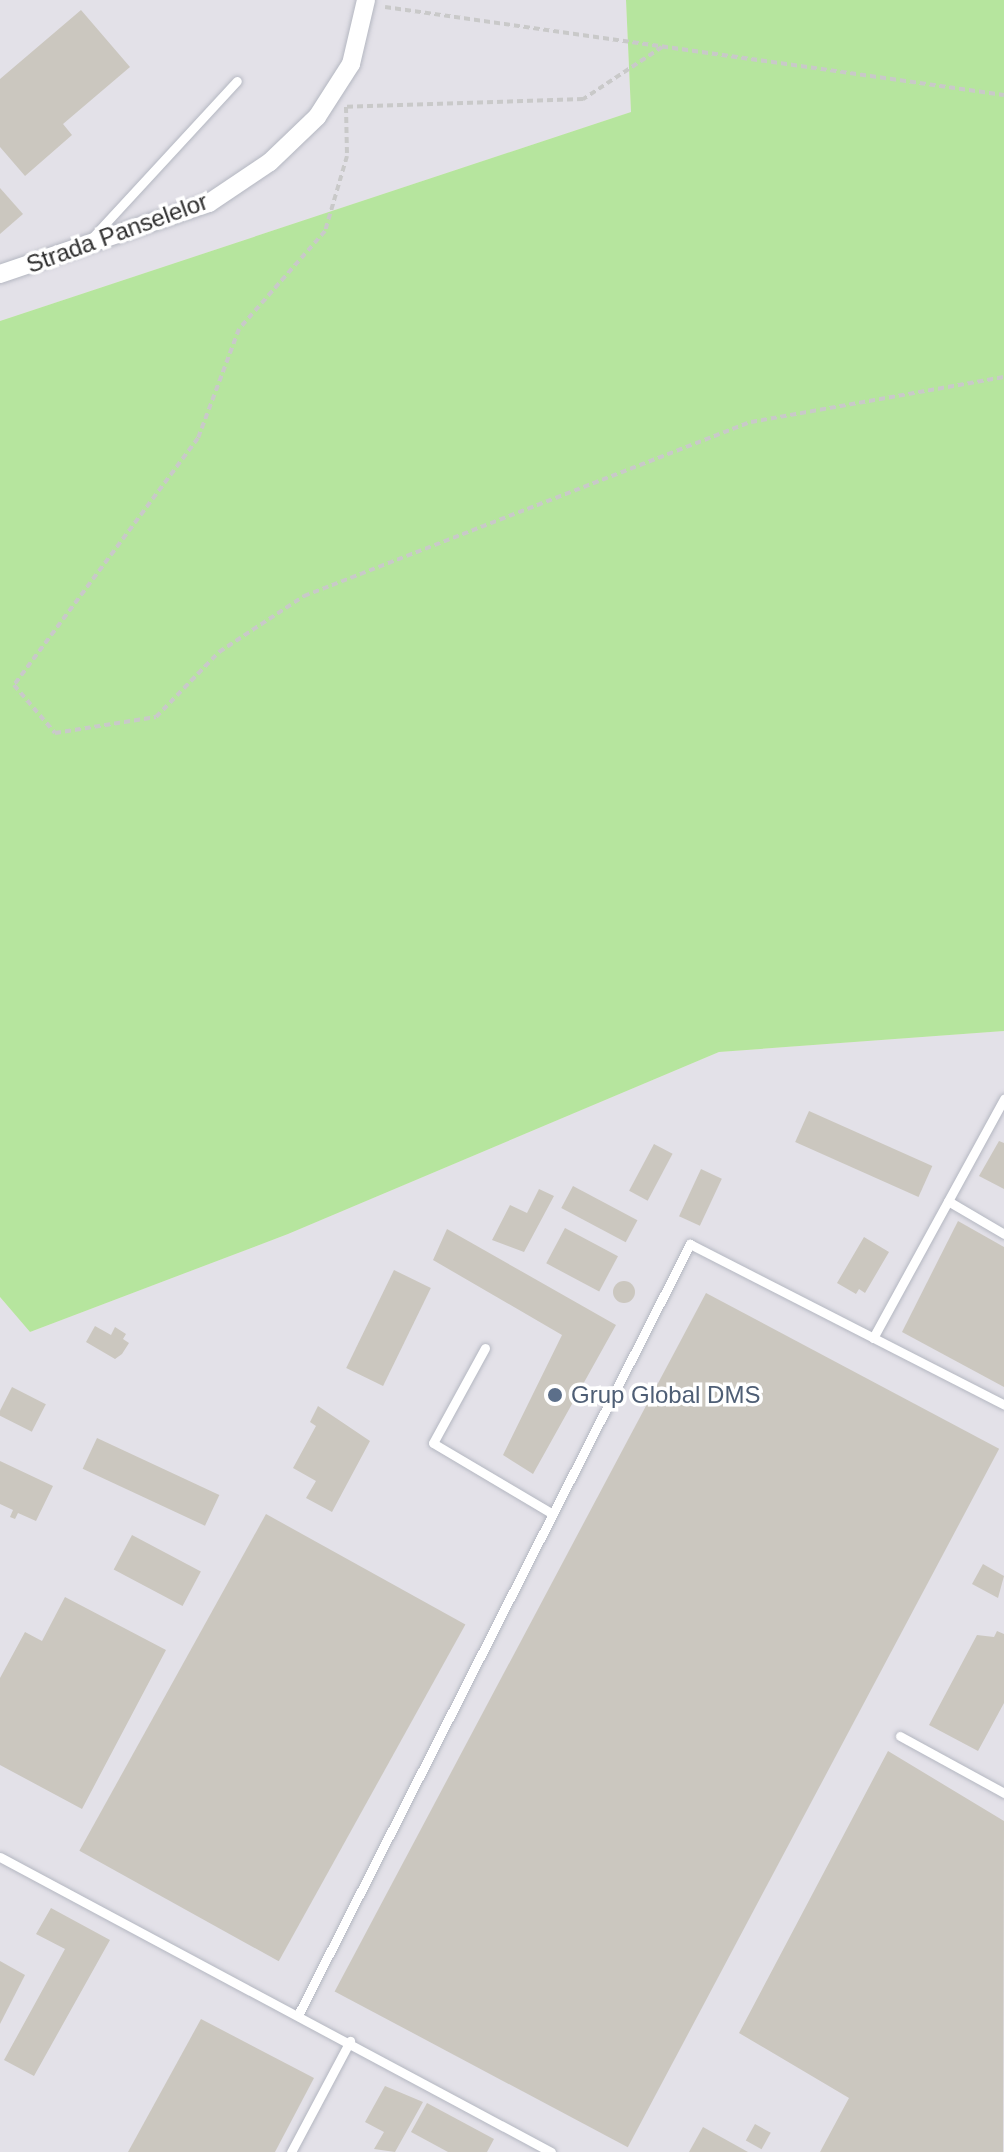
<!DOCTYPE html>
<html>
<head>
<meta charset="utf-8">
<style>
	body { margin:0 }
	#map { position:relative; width:1004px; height:2152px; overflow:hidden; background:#efe9e1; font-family:Helvetica,sans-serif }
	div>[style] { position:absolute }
	.industrial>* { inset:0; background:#e3e1e8 }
	.green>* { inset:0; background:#b6e59e }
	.building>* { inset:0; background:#cbc7bf; transform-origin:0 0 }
	.round { border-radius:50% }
	.path>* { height:4px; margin-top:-2px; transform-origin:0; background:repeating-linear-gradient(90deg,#c9c9c9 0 6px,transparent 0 10px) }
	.roads { filter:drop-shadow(0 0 2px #b4b7c1) drop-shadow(0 0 2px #b4b7c1) }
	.lane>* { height:9px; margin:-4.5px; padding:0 4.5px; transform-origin:4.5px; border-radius:4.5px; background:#fff }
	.street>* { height:18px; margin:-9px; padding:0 9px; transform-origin:9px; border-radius:9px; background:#fff }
	.dots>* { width:22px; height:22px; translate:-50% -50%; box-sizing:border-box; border:4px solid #fff; border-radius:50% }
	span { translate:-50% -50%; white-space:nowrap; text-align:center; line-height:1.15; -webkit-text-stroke:7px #fff; paint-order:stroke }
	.street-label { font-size:24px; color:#2e2e2e }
	.service-label { font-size:24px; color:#4e5e75 }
	.left { translate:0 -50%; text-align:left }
</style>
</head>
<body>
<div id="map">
	<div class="industrial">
		<i style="clip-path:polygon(0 0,626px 0,631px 112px,0 321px)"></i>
		<i style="clip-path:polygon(1004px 1031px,1004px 2152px,0 2152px,0 1297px,30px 1332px,288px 1234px,719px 1052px)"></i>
	</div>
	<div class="green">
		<i style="clip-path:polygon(626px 0,1004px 0,1004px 1031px,719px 1052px,288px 1234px,30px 1332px,0 1297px,0 321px,631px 112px)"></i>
	</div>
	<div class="building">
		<i style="clip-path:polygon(81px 10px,130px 67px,63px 124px,72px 135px,25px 176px,0 147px,0 79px)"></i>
		<i style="clip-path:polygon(0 188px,23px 214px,0 234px)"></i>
		<i style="left:809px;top:1111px;width:135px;height:34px;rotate:24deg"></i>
		<i style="clip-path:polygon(999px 1141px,1004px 1143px,1004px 1189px,979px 1176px)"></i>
		<i style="left:654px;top:1144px;width:21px;height:53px;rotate:28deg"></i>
		<i style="left:701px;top:1169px;width:23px;height:52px;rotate:25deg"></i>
		<i style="left:573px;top:1186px;width:73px;height:25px;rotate:28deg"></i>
		<i style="clip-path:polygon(539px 1189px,554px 1196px,524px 1252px,492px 1240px,510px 1205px,527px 1213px)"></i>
		<i style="clip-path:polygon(958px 1221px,1004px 1247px,1004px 1387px,902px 1332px)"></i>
		<i style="left:565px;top:1228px;width:60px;height:40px;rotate:28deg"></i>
		<i style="clip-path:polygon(447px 1229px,616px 1325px,533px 1474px,503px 1455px,562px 1335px,433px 1260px)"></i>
		<i style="clip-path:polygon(864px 1237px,889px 1252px,865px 1293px,859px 1289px,856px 1294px,837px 1283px)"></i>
		<i style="left:394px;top:1270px;width:41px;height:109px;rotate:26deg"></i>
		<i class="round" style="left:613px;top:1281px;width:22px;height:22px"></i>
		<i style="left:706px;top:1293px;width:332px;height:791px;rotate:28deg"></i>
		<i style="clip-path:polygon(95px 1326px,111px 1335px,115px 1327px,126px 1334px,123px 1339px,129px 1343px,122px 1354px,115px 1359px,86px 1342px)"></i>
		<i style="left:12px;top:1387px;width:38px;height:31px;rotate:27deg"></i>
		<i style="clip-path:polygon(318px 1406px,370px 1441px,332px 1512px,306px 1498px,316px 1481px,293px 1468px,316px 1426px,310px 1422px)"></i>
		<i style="left:97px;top:1438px;width:135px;height:34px;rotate:25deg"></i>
		<i style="clip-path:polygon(0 1461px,53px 1486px,36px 1521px,18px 1513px,15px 1519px,10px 1517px,13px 1510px,0 1504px)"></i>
		<i style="left:266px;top:1514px;width:228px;height:385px;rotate:29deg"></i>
		<i style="left:132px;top:1535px;width:78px;height:39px;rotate:28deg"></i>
		<i style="clip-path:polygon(983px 1564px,1004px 1576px,998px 1598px,972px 1584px)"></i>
		<i style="clip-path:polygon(65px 1597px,166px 1650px,82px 1809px,0 1765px,0 1678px,25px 1632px,42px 1641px)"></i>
		<i style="clip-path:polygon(997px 1631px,1004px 1634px,1004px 1703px,978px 1751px,929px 1725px,977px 1635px,994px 1637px)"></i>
		<i style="clip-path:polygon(888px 1751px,1004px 1821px,1003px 2152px,820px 2152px,849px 2098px,739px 2033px)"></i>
		<i style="clip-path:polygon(51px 1908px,110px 1940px,34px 2076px,4px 2060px,65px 1949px,36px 1934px)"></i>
		<i style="clip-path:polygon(0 1961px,25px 1975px,0 2024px)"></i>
		<i style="clip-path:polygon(201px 2019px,314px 2078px,275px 2152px,128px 2152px)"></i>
		<i style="clip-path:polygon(385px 2086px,423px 2102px,395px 2152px,374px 2149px,384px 2132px,365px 2122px)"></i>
		<i style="clip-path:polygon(427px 2103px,494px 2139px,487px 2152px,448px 2152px,411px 2132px)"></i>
		<i style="left:755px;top:2124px;width:18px;height:19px;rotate:29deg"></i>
		<i style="clip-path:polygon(703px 2127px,748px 2152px,689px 2152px)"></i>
	</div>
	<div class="path">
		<i style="left:385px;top:7px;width:625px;rotate:8.09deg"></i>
		<i style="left:662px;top:47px;width:95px;rotate:146.6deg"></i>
		<i style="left:583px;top:99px;width:237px;rotate:178.1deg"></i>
		<i style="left:346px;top:107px;width:49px;rotate:88.8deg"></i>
		<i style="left:347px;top:156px;width:78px;rotate:106.3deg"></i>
		<i style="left:325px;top:231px;width:130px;rotate:131.3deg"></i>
		<i style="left:239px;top:329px;width:116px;rotate:110.6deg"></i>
		<i style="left:198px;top:438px;width:308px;rotate:126.7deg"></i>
		<i style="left:14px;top:685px;width:63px;rotate:49.5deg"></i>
		<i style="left:55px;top:733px;width:102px;rotate:-9deg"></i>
		<i style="left:156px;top:717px;width:91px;rotate:-45.9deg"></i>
		<i style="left:219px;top:652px;width:102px;rotate:-33.4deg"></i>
		<i style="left:304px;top:596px;width:480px;rotate:-21.3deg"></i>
		<i style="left:751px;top:422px;width:257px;rotate:-10.1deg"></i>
	</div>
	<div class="roads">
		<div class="lane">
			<i style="left:91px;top:239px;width:215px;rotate:-47.3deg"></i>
			<i style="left:948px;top:1201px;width:65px;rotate:30.5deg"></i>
			<i style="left:873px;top:1338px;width:273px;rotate:-61.3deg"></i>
			<i style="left:485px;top:1348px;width:108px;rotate:118.7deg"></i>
			<i style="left:433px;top:1443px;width:139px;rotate:30.6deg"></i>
			<i style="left:900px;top:1736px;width:119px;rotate:28.7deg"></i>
			<i style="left:0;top:1857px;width:625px;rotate:28.16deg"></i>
			<i style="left:299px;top:2013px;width:863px;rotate:-63.05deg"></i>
			<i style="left:690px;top:1244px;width:353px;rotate:27.1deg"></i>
			<i style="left:291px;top:2152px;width:126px;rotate:-62deg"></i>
		</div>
		<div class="street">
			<i style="left:0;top:274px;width:221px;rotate:-18.8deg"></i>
			<i style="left:209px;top:203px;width:73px;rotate:-33.9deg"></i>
			<i style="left:270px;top:162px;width:65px;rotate:-43.8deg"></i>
			<i style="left:317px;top:117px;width:63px;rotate:-57.3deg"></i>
			<i style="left:351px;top:64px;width:66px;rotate:-76.8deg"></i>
		</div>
	</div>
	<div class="dots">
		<i style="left:555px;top:1395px;background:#5c6f8a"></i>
	</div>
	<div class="street-label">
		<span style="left:117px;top:233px;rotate:-20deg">Strada Panselelor</span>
	</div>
	<div class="service-label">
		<span class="left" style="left:571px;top:1395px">Grup Global DMS</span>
	</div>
</div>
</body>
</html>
